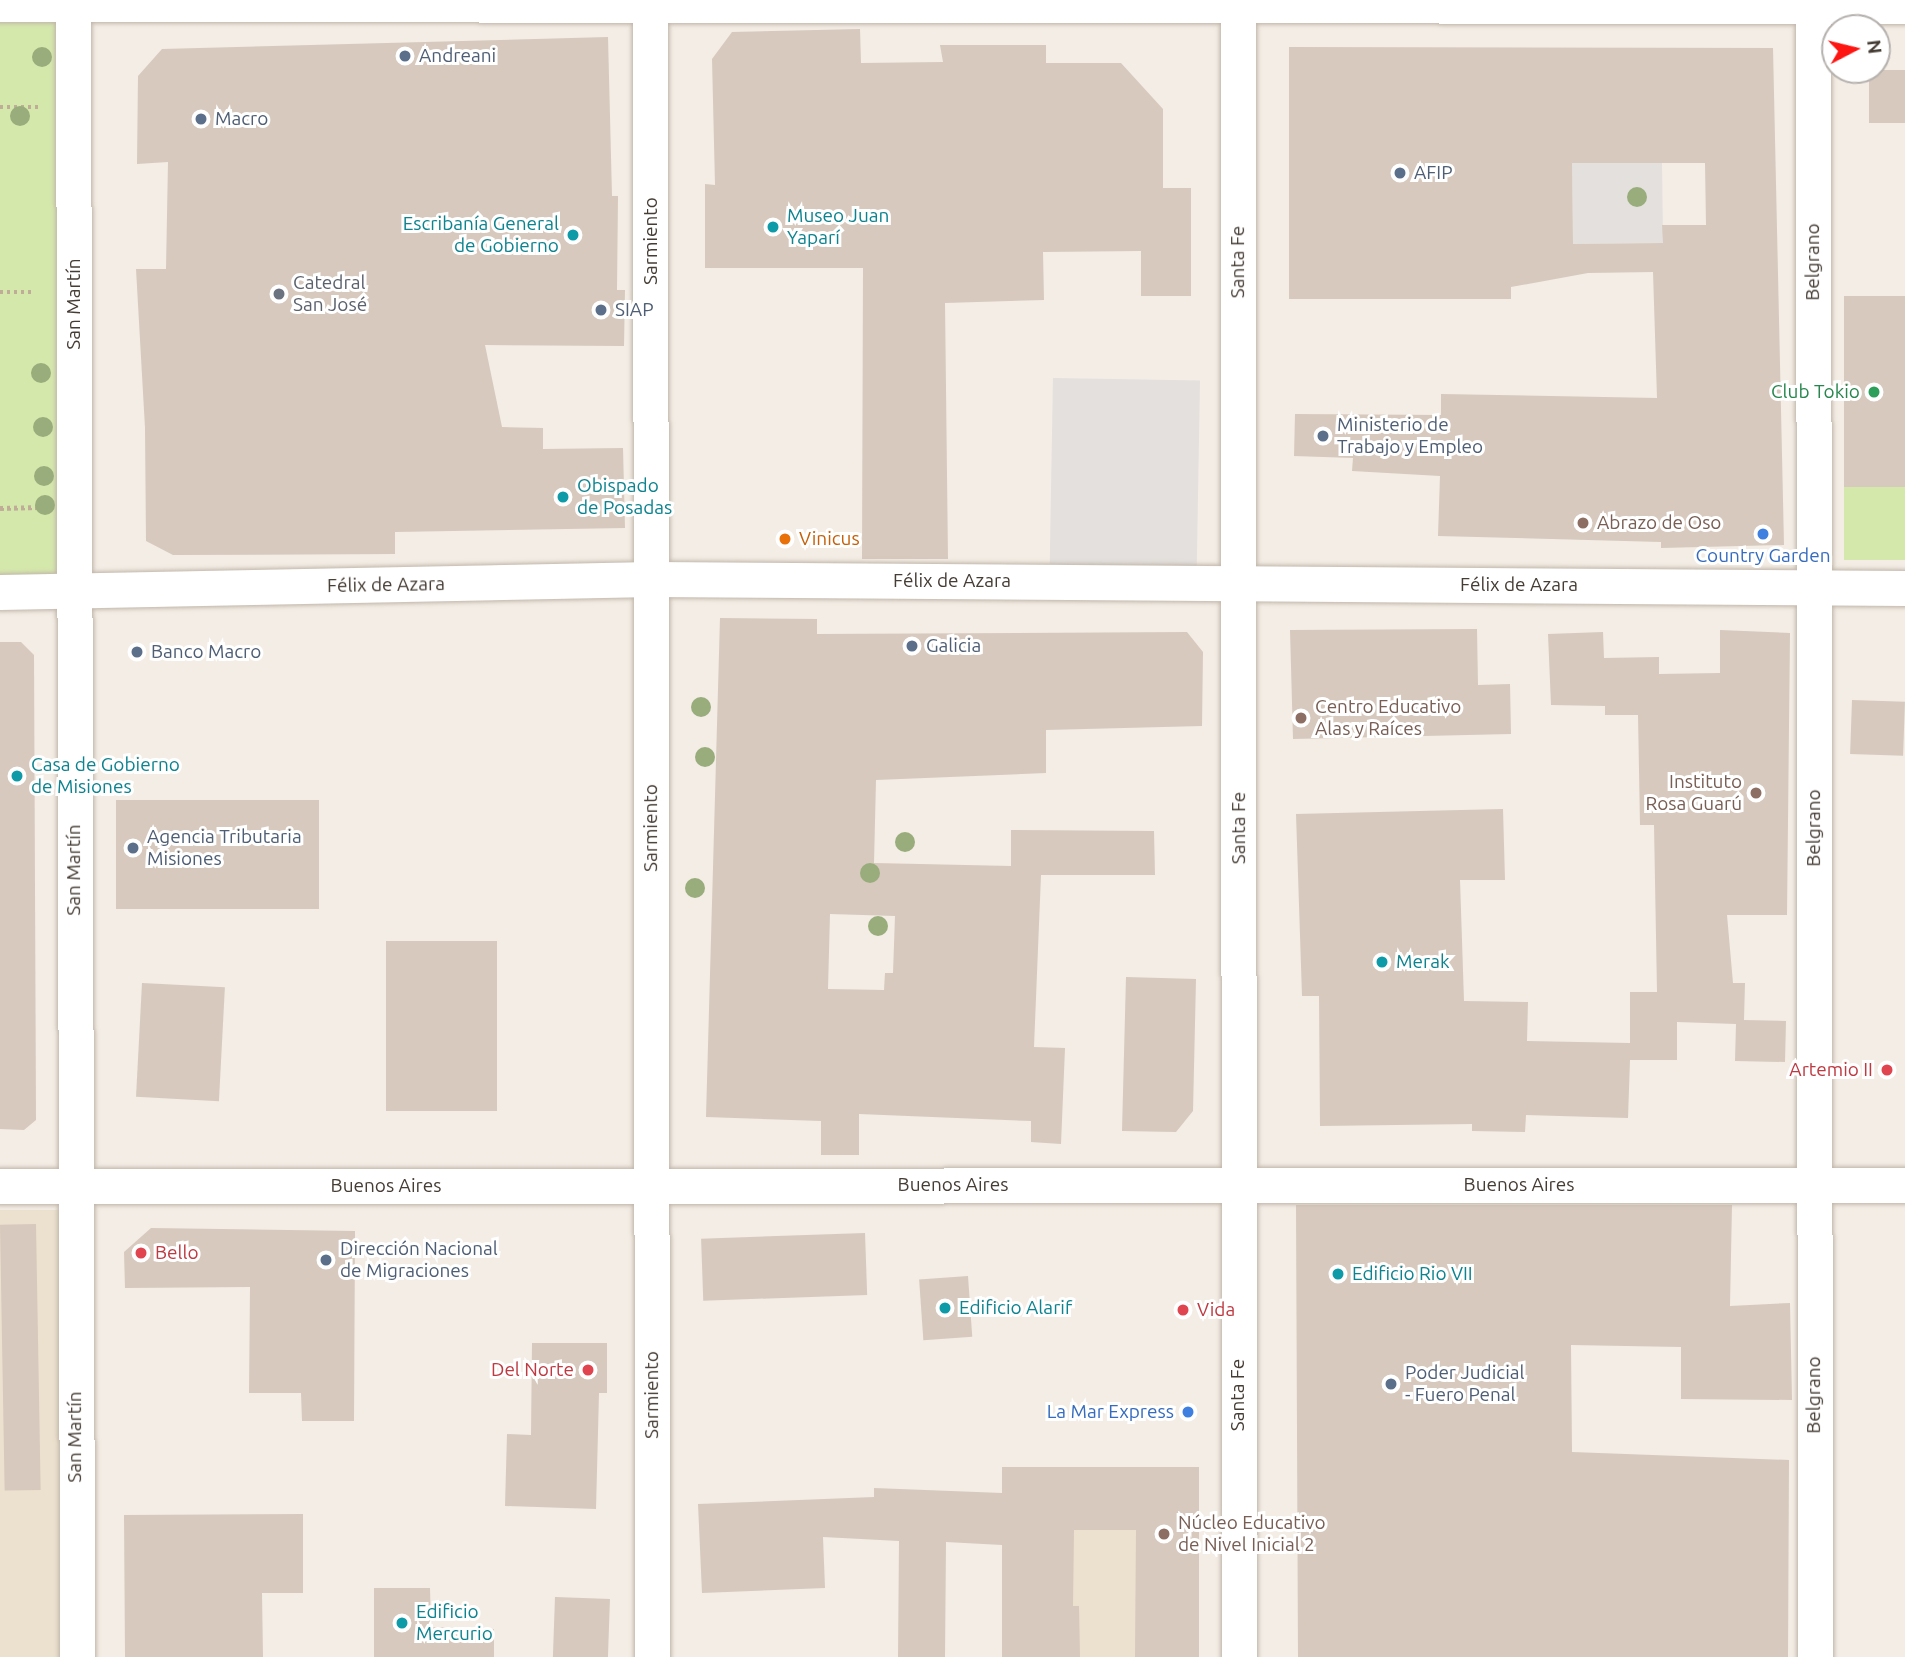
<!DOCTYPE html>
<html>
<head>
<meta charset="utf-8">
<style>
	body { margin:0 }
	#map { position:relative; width:1905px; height:1657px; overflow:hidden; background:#f3ede5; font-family:Ubuntu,sans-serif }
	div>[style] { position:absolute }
	.education>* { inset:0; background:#ece0ce; transform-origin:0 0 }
	.green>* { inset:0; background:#d5e8ac; transform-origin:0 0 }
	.parking>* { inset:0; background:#e3e0dd; transform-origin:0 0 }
	.building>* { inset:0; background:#d7c9bd; transform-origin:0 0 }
	.path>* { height:4.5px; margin-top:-2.25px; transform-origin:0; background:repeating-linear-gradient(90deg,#c0ad98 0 3.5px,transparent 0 7px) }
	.roads { filter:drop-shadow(0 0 2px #c1b6aa) drop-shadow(0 0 2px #c1b6aa) }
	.street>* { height:35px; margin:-17.5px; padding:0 17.5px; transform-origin:17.5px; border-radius:17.5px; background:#fff }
	.trees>* { width:20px; height:20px; margin:-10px; border-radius:50%; background:#99ad7c }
	.dots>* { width:19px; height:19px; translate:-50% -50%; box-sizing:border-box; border:4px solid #fff; border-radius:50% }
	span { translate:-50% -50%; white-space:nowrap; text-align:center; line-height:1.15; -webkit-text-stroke:6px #fff; paint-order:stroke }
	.service-label { font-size:19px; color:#4e5e75 }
	.left { translate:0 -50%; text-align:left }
	.culture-label { font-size:19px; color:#0d838f }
	.right { translate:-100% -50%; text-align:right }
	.street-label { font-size:19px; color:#453c34 }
	.worship-label { font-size:19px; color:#5b616d }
	.leisure-label { font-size:19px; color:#27864d }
	.education-label { font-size:19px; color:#785e54 }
	.food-label { font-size:19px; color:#c56008 }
	.shop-label { font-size:19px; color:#366cbe }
	.health-label { font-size:19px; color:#be3a42 }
	.north { position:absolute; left:1821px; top:14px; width:70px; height:70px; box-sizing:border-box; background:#fff; border:2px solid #b5b1ae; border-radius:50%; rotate:83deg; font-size:19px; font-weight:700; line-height:28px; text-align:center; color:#453c34 }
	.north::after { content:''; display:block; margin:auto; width:24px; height:32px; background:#fd1511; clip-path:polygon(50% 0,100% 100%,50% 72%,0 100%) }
</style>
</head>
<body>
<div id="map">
	<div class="education">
		<i style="left:0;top:1210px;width:60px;height:447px"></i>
		<i style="left:1002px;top:1467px;width:197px;height:190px"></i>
	</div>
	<div class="green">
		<i style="left:0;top:6px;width:70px;height:585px;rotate:1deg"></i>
		<i style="left:1844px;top:296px;width:61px;height:264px"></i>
	</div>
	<div class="parking">
		<i style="clip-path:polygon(1571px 90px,1662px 163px,1663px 243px,1573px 244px)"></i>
		<i style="left:1053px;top:378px;width:147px;height:186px;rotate:1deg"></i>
	</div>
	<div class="building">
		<i style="clip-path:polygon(860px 29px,861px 63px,943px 62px,940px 45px,1046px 45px,1046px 63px,1121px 63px,1163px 109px,1163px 188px,1191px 188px,1191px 296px,1141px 296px,1141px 251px,1043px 252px,1044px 300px,945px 303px,948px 559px,862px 559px,863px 268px,705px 268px,705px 184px,715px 185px,712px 59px,732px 32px)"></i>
		<i style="clip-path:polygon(608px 37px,612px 196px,618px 196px,617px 290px,625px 290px,624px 346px,485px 345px,502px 427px,543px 428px,543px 449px,623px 448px,625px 528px,395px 532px,395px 554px,173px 555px,146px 541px,145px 428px,136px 269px,166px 269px,168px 162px,137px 164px,138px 76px,162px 49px)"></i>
		<i style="clip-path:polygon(evenodd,1289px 47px,1773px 48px,1784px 545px,1661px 548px,1661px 542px,1438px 536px,1440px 476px,1352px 471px,1353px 458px,1294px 456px,1295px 414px,1441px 415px,1441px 394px,1657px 398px,1653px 272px,1588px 273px,1511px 287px,1511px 299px,1289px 299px,1289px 47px,1572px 163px,1705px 163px,1706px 225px,1662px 225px,1663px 243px,1573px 244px,1572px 163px)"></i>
		<i style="left:1869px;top:70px;width:36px;height:53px"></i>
		<i style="left:1844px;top:296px;width:61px;height:191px"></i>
		<i style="clip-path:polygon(evenodd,720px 618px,817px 619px,817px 634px,1187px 632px,1203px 652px,1202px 726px,1046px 730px,1046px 773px,876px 780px,874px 863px,1011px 866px,1011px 830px,1154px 831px,1155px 875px,1041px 875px,1034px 1047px,1065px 1048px,1061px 1144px,1031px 1142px,1031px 1121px,859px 1114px,859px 1155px,821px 1155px,821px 1121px,706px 1117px,720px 618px,830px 914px,895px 916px,893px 973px,885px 973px,884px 990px,828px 989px,830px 914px)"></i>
		<i style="clip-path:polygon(1477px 629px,1478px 685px,1510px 684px,1511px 734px,1293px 739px,1290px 630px)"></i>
		<i style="clip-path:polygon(1720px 630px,1790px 633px,1787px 915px,1727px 915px,1733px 983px,1745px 983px,1744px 1020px,1786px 1021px,1785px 1062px,1735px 1061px,1736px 1024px,1677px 1022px,1677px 1060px,1630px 1060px,1628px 1118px,1526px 1115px,1525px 1132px,1472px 1131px,1472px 1124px,1320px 1126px,1319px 996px,1302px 996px,1296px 814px,1503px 809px,1505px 880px,1460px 880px,1464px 1001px,1528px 1002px,1527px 1041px,1630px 1043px,1630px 992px,1657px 992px,1654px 825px,1640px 825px,1638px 715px,1605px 715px,1605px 706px,1551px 705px,1548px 634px,1603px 632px,1604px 658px,1659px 657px,1659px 674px,1720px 673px)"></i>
		<i style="clip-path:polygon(0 642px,21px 642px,34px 655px,36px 1120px,24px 1130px,0 1129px)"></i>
		<i style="left:1852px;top:700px;width:53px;height:54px;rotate:2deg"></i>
		<i style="left:116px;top:800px;width:203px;height:109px"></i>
		<i style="left:386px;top:941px;width:111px;height:170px"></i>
		<i style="clip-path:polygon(1126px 977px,1196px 979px,1193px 1111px,1176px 1132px,1122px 1131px)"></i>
		<i style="left:142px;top:983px;width:83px;height:114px;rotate:3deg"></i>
		<i style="clip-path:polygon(1296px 1205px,1732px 1205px,1730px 1306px,1790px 1303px,1792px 1400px,1681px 1399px,1681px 1347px,1571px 1345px,1572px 1452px,1789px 1460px,1788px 1657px,1298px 1657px)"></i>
		<i style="left:36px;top:1224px;width:266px;height:36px;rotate:89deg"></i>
		<i style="clip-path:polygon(151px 1228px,355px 1231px,354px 1421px,302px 1421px,301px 1393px,249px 1393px,250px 1287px,125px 1288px,124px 1252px)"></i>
		<i style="left:865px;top:1233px;width:62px;height:164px;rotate:88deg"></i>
		<i style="left:968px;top:1276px;width:61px;height:49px;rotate:86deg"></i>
		<i style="clip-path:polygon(532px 1343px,607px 1343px,607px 1393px,599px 1393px,596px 1509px,505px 1506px,507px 1434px,531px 1435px)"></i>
		<i style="clip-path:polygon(1002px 1467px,1199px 1467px,1199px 1657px,1135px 1657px,1136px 1530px,1074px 1530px,1073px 1606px,1079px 1606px,1080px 1657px,1002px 1657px,1002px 1545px,946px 1542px,945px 1657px,898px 1657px,899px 1541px,823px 1537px,825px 1588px,702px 1593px,698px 1504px,874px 1497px,874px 1488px,1002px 1493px)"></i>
		<i style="clip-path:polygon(303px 1514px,303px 1593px,262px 1593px,263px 1657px,125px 1657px,124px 1515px)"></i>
		<i style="clip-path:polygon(374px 1588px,430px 1588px,431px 1627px,494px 1629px,494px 1657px,374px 1657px)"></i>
		<i style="left:555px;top:1597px;width:55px;height:60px;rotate:2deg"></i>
	</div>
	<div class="path">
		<i style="left:0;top:107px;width:38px"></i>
		<i style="left:0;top:292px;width:35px"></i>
		<i style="left:0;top:508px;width:40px;rotate:-1.4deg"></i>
	</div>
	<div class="roads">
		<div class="street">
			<i style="left:73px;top:0;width:1657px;rotate:89.86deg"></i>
			<i style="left:650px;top:0;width:1657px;rotate:89.93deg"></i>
			<i style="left:1238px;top:0;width:1657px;rotate:89.97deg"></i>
			<i style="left:1813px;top:0;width:1657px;rotate:89.93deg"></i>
			<i style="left:0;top:4px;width:1905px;rotate:0.06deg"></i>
			<i style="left:0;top:592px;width:652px;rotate:-1.14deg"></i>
			<i style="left:652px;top:579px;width:1253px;rotate:0.41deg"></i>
			<i style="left:0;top:1186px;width:1905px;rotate:-0.03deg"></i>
		</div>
	</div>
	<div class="trees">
		<i style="left:42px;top:57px"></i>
		<i style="left:20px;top:116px"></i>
		<i style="left:1637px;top:197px"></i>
		<i style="left:41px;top:373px"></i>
		<i style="left:43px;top:427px"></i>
		<i style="left:44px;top:476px"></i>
		<i style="left:45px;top:505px"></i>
		<i style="left:701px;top:707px"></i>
		<i style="left:705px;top:757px"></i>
		<i style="left:905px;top:842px"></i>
		<i style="left:870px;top:873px"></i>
		<i style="left:695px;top:888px"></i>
		<i style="left:878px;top:926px"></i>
	</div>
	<div class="dots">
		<i style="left:405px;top:56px;background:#5c6f8a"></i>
		<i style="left:201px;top:119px;background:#5c6f8a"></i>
		<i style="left:1400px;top:173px;background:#5c6f8a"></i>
		<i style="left:773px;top:227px;background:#0f9aa8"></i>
		<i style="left:573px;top:235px;background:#0f9aa8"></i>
		<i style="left:279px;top:294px;background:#6b7280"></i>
		<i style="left:601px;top:310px;background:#5c6f8a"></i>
		<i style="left:1874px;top:392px;background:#2e9e5b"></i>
		<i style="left:1323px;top:436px;background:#5c6f8a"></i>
		<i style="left:563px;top:497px;background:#0f9aa8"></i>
		<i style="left:1583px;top:523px;background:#8d6e63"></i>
		<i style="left:1763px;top:534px;background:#3f7fe0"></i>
		<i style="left:785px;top:539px;background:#e8710a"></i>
		<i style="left:912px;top:646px;background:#5c6f8a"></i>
		<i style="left:137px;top:652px;background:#5c6f8a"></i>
		<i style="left:1301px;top:718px;background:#8d6e63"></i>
		<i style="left:17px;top:776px;background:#0f9aa8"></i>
		<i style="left:1756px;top:793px;background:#8d6e63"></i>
		<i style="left:133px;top:848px;background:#5c6f8a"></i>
		<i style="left:1382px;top:962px;background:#0f9aa8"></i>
		<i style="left:1887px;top:1070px;background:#e0444e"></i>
		<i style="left:141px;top:1253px;background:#e0444e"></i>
		<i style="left:326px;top:1260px;background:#5c6f8a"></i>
		<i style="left:1338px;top:1274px;background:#0f9aa8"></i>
		<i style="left:945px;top:1308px;background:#0f9aa8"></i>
		<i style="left:1183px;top:1310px;background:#e0444e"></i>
		<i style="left:588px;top:1370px;background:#e0444e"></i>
		<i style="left:1391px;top:1384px;background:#5c6f8a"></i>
		<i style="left:1188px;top:1412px;background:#3f7fe0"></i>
		<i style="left:1164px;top:1534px;background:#8d6e63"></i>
		<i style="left:402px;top:1623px;background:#0f9aa8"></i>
	</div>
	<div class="service-label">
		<span class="left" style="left:419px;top:56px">Andreani</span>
		<span class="left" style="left:215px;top:119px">Macro</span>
		<span class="left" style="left:1414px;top:173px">AFIP</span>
		<span class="left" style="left:615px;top:310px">SIAP</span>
		<span class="left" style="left:1337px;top:436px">Ministerio de<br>Trabajo y Empleo</span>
		<span class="left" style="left:926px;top:646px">Galicia</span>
		<span class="left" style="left:151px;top:652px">Banco Macro</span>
		<span class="left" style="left:147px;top:848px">Agencia Tributaria<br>Misiones</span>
		<span class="left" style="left:340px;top:1260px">Dirección Nacional<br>de Migraciones</span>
		<span class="left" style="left:1405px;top:1384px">Poder Judicial<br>- Fuero Penal</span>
	</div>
	<div class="culture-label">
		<span class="left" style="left:787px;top:227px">Museo Juan<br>Yaparí</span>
		<span class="right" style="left:559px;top:235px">Escribanía General<br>de Gobierno</span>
		<span class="left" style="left:577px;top:497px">Obispado<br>de Posadas</span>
		<span class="left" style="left:31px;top:776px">Casa de Gobierno<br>de Misiones</span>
		<span class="left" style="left:1396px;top:962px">Merak</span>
		<span class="left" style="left:1352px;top:1274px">Edificio Rio VII</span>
		<span class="left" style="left:959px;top:1308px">Edificio Alarif</span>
		<span class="left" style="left:416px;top:1623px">Edificio<br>Mercurio</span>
	</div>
	<div class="street-label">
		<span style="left:651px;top:241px;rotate:-90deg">Sarmiento</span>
		<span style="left:1238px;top:262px;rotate:-90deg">Santa Fe</span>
		<span style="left:1813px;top:262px;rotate:-90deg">Belgrano</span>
		<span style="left:74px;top:304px;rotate:-90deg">San Martín</span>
		<span style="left:952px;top:581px">Félix de Azara</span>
		<span style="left:386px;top:585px;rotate:-1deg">Félix de Azara</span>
		<span style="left:1519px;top:585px">Félix de Azara</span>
		<span style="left:651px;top:828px;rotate:-90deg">Sarmiento</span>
		<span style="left:1239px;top:828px;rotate:-90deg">Santa Fe</span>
		<span style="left:1814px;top:828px;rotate:-90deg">Belgrano</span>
		<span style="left:74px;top:870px;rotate:-90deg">San Martín</span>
		<span style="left:953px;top:1185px">Buenos Aires</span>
		<span style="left:1519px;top:1185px">Buenos Aires</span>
		<span style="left:386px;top:1186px">Buenos Aires</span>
		<span style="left:652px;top:1395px;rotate:-90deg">Sarmiento</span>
		<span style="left:1238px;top:1395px;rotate:-90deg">Santa Fe</span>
		<span style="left:1814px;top:1395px;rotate:-90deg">Belgrano</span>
		<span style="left:75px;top:1437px;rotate:-90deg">San Martín</span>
	</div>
	<div class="worship-label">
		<span class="left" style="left:293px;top:294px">Catedral<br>San José</span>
	</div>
	<div class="leisure-label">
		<span class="right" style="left:1860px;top:392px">Club Tokio</span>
	</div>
	<div class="education-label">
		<span class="left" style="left:1597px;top:523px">Abrazo de Oso</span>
		<span class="left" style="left:1315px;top:718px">Centro Educativo<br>Alas y Raíces</span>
		<span class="right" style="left:1742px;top:793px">Instituto<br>Rosa Guarú</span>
		<span class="left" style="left:1178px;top:1534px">Núcleo Educativo<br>de Nivel Inicial 2</span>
	</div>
	<div class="food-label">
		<span class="left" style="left:799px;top:539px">Vinicus</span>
	</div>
	<div class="shop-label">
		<span style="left:1763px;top:556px">Country Garden</span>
		<span class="right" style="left:1174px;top:1412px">La Mar Express</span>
	</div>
	<div class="health-label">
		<span class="right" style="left:1873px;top:1070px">Artemio II</span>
		<span class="left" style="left:155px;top:1253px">Bello</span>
		<span class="left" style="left:1197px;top:1310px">Vida</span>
		<span class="right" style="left:574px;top:1370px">Del Norte</span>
	</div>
	<div class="north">N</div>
</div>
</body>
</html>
